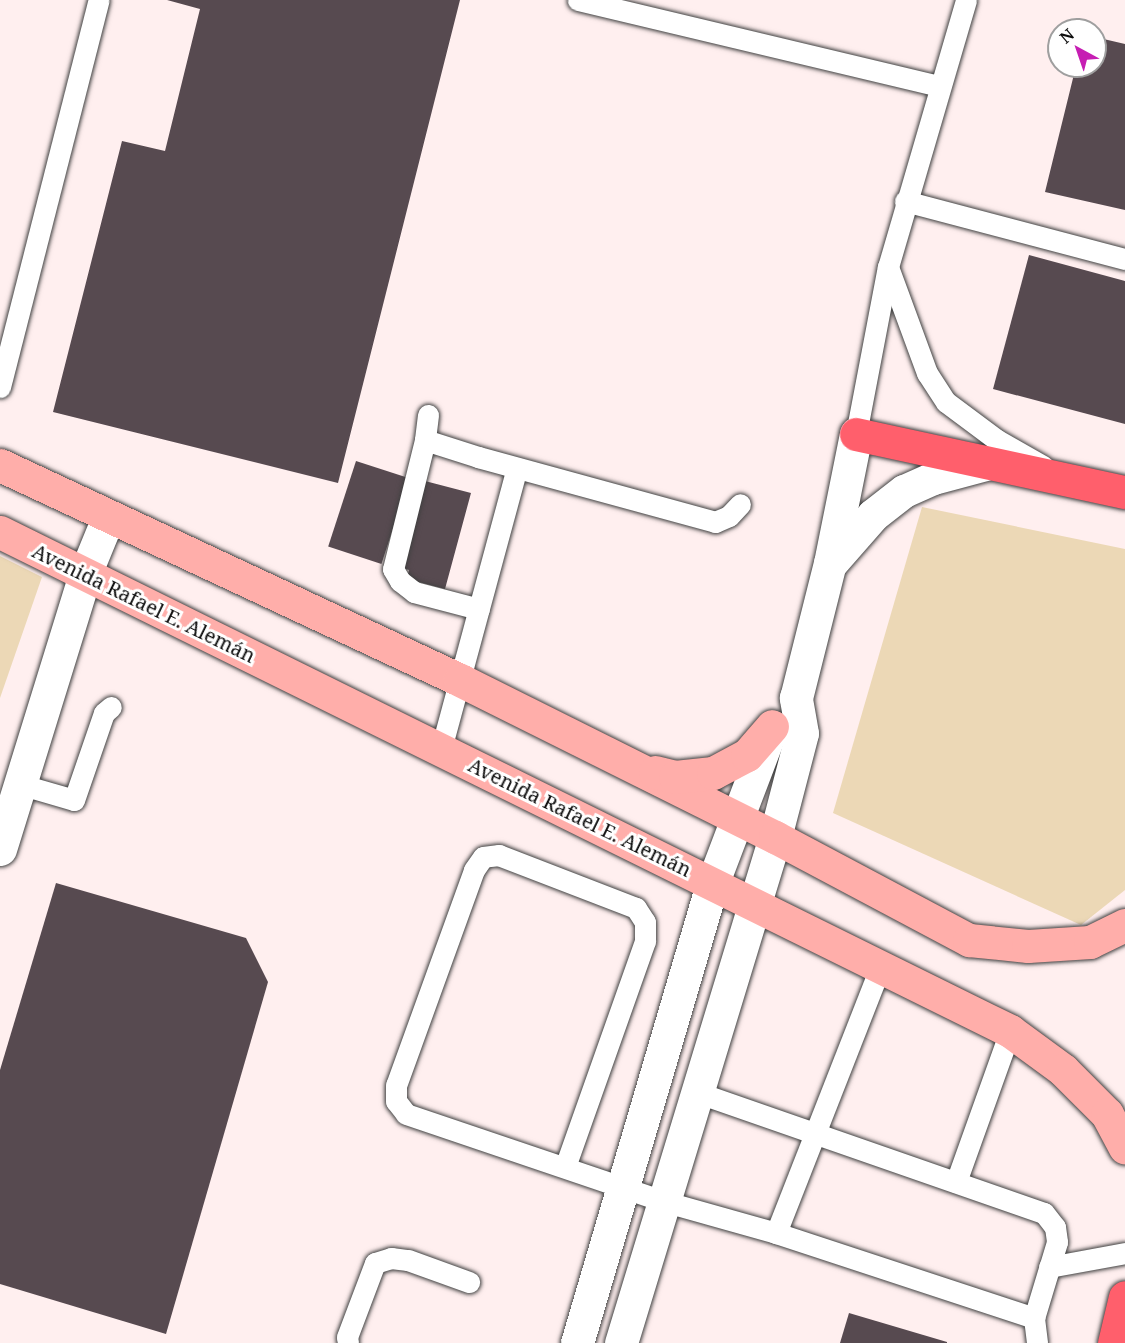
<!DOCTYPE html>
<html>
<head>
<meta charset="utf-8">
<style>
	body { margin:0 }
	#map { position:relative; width:1125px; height:1343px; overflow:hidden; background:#ffefef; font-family:"Noto Serif",serif }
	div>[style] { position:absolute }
	.green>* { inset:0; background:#ecd8b6 }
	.building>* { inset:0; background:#574a50; transform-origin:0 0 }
	.roads { filter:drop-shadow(0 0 2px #414141) drop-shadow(0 0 2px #414141) }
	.service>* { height:21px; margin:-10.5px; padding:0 10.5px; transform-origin:10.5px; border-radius:10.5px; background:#fff }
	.minor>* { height:33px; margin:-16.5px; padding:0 16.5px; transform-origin:16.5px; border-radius:16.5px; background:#fff }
	.tertiary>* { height:33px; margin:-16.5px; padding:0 16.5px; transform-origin:16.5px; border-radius:16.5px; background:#fff }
	.secondary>* { height:33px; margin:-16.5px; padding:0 16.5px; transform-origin:16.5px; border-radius:16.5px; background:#ffaeaa }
	.primary>* { height:33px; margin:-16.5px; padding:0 16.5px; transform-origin:16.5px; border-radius:16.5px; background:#ff5f6c }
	span { translate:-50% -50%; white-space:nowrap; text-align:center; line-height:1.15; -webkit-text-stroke:6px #fff; paint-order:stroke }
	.street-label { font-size:20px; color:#0e0e0e }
	.north { position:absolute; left:1047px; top:18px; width:60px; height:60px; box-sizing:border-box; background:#fff; border:2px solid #9f9f9f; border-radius:50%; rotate:320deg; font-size:16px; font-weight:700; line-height:24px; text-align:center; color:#0e0e0e }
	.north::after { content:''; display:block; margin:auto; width:21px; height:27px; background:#c61eb3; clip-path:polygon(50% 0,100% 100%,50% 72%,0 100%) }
</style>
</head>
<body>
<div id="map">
	<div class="green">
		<i style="clip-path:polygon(922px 507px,1125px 549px,1125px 890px,1081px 925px,833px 813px)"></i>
		<i style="clip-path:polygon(0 556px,42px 577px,0 698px)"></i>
	</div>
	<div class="building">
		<i style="clip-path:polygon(167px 0,460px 0,338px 483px,53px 412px,122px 141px,165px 151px,200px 9px)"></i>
		<i style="clip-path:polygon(1095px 37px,1125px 44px,1125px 210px,1045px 192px,1076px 66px,1095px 66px)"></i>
		<i style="clip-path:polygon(1029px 255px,1125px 281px,1125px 424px,993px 389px)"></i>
		<i style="left:356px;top:461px;width:56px;height:90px;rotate:18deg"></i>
		<i style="clip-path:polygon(425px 481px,471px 493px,445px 589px,407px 579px,409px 570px,402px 568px)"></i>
		<i style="clip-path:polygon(56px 883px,246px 938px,268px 982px,166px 1334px,0 1284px,0 1070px)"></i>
		<i style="clip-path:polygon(849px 1313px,947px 1342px,947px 1343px,840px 1343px)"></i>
	</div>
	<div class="roads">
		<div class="service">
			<i style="left:578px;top:0;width:372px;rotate:13.4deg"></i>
			<i style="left:905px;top:201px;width:228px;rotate:14.8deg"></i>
			<i style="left:888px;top:267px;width:113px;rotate:69.8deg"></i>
			<i style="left:927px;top:373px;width:35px;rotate:57deg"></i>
			<i style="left:946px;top:402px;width:64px;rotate:36.7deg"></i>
			<i style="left:997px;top:440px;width:53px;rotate:29.5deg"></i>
			<i style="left:0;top:387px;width:399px;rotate:-75.7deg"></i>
			<i style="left:428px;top:415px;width:25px;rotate:97deg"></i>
			<i style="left:425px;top:440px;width:56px;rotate:17.8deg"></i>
			<i style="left:478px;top:457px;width:246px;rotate:15.3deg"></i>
			<i style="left:715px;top:522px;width:15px;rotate:-23deg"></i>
			<i style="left:729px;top:516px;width:16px;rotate:-47deg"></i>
			<i style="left:856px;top:434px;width:170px;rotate:-79.2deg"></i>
			<i style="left:888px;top:267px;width:278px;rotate:-73.7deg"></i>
			<i style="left:425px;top:440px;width:133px;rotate:103.9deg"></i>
			<i style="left:393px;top:569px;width:14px;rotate:60deg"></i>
			<i style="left:400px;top:581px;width:18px;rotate:38deg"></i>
			<i style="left:414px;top:592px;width:67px;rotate:14.7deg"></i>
			<i style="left:441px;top:749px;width:291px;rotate:-74.9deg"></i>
			<i style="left:19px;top:784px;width:57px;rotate:16.2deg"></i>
			<i style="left:74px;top:800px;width:92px;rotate:-71deg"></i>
			<i style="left:104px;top:713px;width:9px;rotate:-41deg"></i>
			<i style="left:699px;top:1093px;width:365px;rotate:19.2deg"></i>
			<i style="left:1044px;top:1213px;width:18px;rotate:52deg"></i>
			<i style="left:1055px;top:1227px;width:15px;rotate:82deg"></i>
			<i style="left:1057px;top:1242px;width:79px;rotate:106.8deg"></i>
			<i style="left:1034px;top:1318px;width:25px;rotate:83deg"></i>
			<i style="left:565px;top:1167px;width:240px;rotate:-70.5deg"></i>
			<i style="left:645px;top:941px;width:19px;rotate:-90deg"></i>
			<i style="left:645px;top:922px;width:17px;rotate:-123deg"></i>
			<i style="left:636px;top:908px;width:147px;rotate:-158.9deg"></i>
			<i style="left:499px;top:855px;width:16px;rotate:173deg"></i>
			<i style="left:483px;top:857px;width:16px;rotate:125deg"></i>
			<i style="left:474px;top:870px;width:229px;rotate:109.9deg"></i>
			<i style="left:396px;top:1085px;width:16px;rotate:90deg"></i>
			<i style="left:396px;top:1101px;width:16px;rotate:52deg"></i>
			<i style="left:406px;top:1114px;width:274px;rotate:18.7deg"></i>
			<i style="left:666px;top:1202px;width:114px;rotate:15.7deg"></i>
			<i style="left:776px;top:1233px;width:272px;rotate:18.2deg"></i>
			<i style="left:956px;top:1182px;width:160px;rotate:-70.3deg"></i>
			<i style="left:776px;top:1233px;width:285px;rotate:-68.6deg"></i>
			<i style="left:1049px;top:1267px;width:77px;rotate:-10.4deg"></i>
			<i style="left:348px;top:1343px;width:6px;rotate:-99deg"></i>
			<i style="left:347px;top:1337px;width:79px;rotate:-69.3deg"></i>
			<i style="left:375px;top:1263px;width:17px;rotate:-17deg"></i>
			<i style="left:391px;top:1258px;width:17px;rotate:7deg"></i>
			<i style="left:408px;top:1260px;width:65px;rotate:19.8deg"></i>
		</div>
		<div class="minor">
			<i style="left:0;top:849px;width:288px;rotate:-72.8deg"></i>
			<i style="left:85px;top:574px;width:61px;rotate:-67.7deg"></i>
		</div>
		<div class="tertiary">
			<i style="left:832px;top:562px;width:62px;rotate:-48.9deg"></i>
			<i style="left:873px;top:515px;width:39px;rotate:-38deg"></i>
			<i style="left:904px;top:491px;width:32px;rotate:-24deg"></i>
			<i style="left:933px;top:478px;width:58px;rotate:-15deg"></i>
			<i style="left:577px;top:1343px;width:481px;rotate:-73.6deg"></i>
			<i style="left:713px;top:882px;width:166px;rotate:-69.2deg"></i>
			<i style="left:621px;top:1343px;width:529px;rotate:-73.07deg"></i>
			<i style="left:775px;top:837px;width:107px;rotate:-75.4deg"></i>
			<i style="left:802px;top:733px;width:36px;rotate:-100deg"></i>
			<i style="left:796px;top:698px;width:139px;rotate:-75.9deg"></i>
			<i style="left:830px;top:563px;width:132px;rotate:-78.6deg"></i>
		</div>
		<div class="secondary">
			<i style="left:0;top:465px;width:508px;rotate:25.05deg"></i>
			<i style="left:460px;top:680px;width:352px;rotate:26.5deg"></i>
			<i style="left:775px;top:837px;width:220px;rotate:28deg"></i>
			<i style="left:969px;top:940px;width:59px;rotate:5.8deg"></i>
			<i style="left:1028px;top:946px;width:62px;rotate:-3.7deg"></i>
			<i style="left:1090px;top:942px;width:39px;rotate:-26deg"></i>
			<i style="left:0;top:532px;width:1127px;rotate:26.29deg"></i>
			<i style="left:1010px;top:1031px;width:66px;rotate:36.3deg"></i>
			<i style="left:1063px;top:1070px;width:62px;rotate:45deg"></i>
			<i style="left:1107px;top:1114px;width:38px;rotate:62deg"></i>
			<i style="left:655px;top:772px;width:21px;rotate:14deg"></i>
			<i style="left:675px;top:777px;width:38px;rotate:-6deg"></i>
			<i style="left:713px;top:773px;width:38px;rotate:-28deg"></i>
			<i style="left:747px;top:755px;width:38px;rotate:-49deg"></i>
		</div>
		<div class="primary">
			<i style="left:856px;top:434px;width:275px;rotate:12.2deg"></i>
			<i style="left:1114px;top:1343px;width:47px;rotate:-76.6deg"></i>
		</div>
	</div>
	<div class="street-label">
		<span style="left:144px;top:603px;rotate:26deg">Avenida Rafael E. Alemán</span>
		<span style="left:580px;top:817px;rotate:26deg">Avenida Rafael E. Alemán</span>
	</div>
	<div class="north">N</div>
</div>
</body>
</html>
